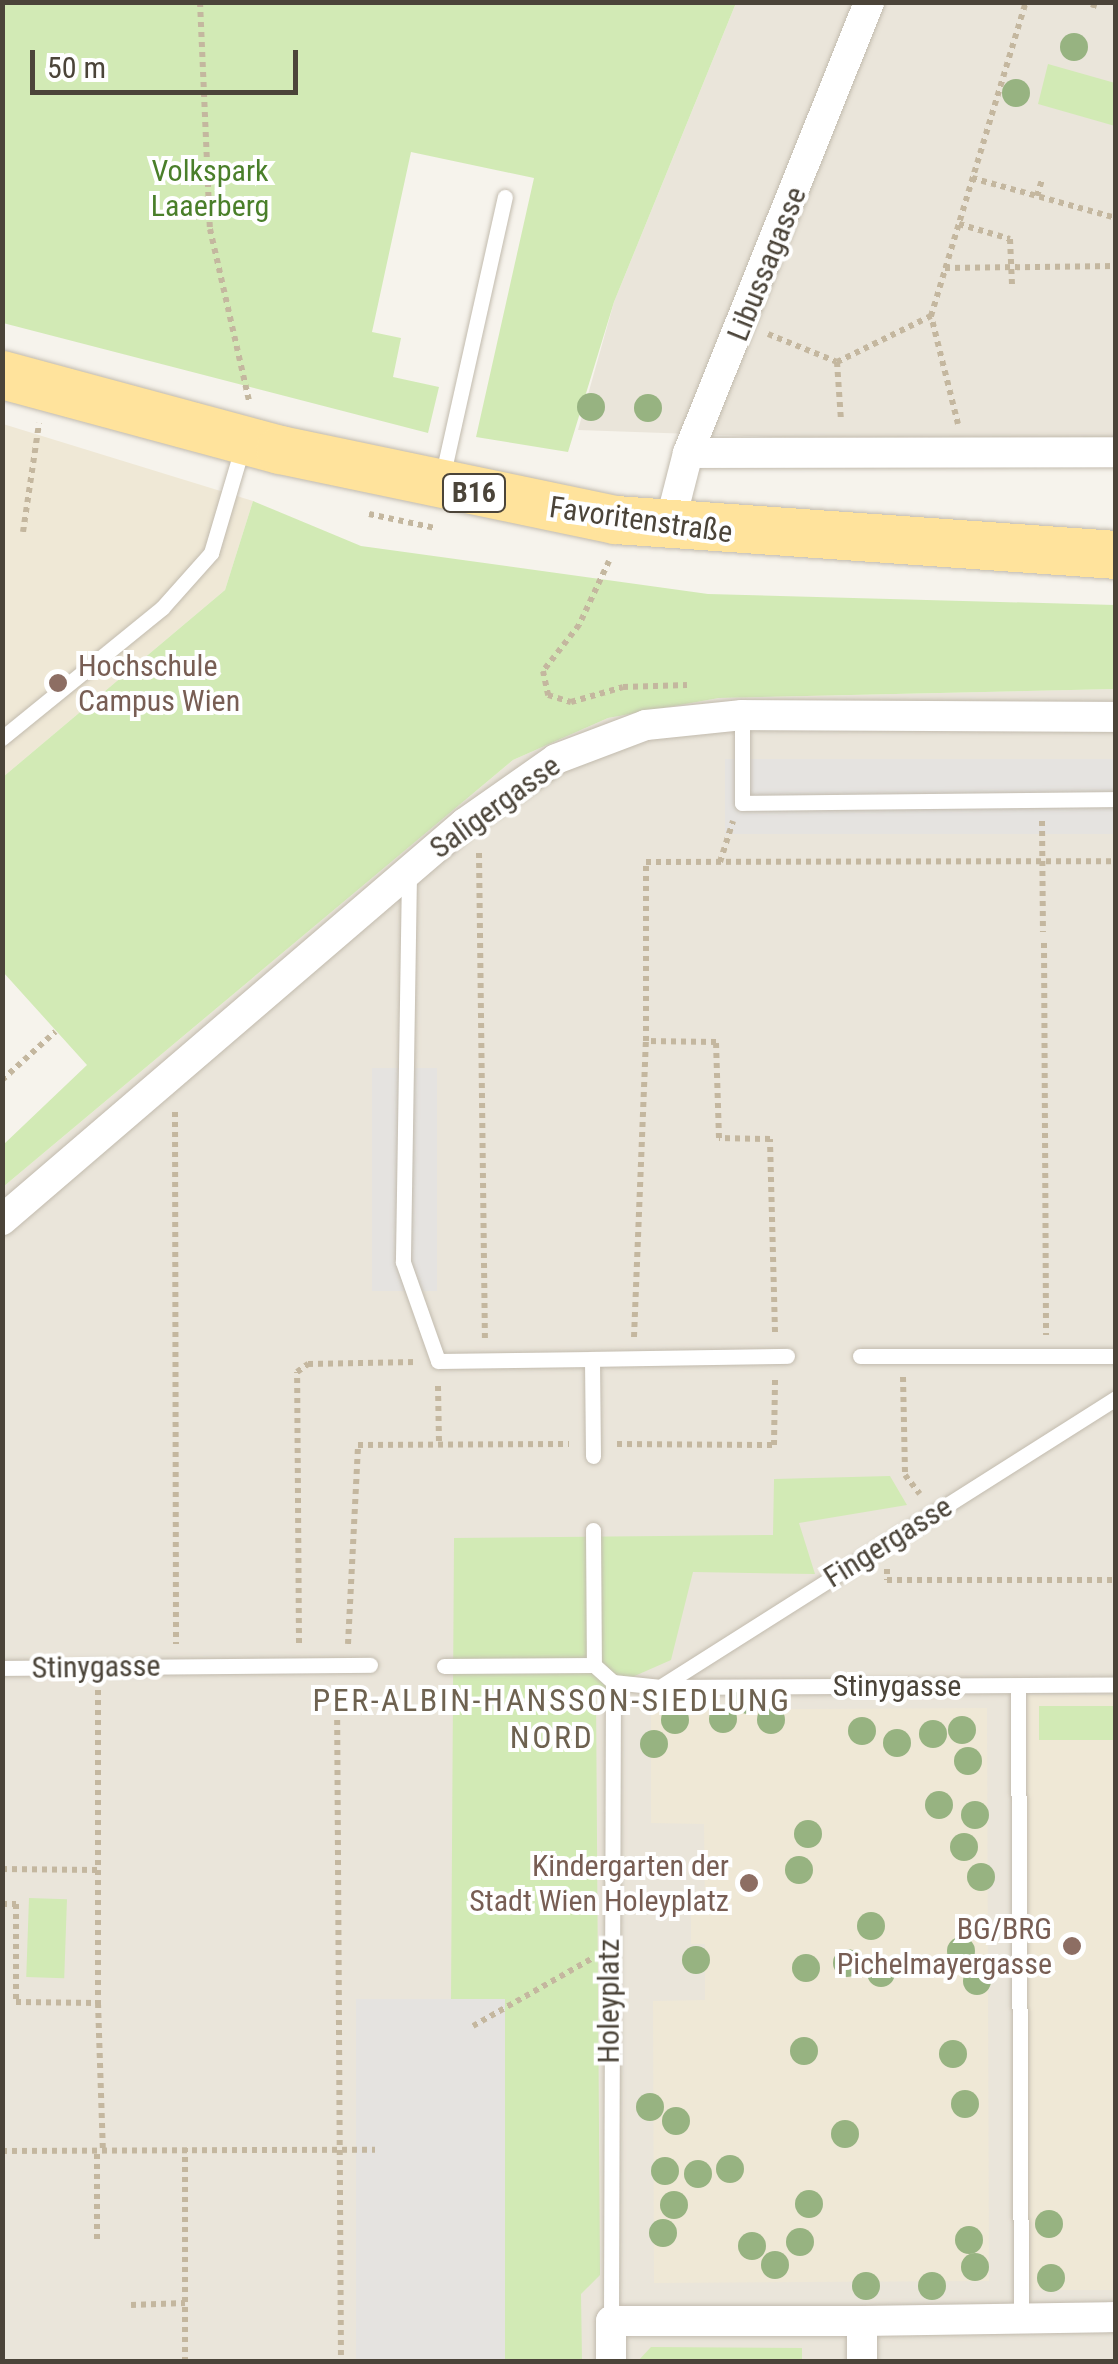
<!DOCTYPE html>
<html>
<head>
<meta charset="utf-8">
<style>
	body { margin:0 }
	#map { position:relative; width:1118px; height:2364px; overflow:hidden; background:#f6f3ec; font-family:"Roboto Condensed",sans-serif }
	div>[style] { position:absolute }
	.residential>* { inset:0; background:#eae5da }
	.education>* { inset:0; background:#efe8d6; transform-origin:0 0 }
	.green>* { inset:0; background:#d2eab5; transform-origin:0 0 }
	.parking>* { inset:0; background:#e5e3e0; transform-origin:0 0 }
	.path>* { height:6px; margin-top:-3px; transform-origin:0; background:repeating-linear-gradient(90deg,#c4b79f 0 5px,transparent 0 10px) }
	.roads { filter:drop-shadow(0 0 2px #c2bbae) drop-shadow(0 0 2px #c2bbae) }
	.lane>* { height:15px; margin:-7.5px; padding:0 7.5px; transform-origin:7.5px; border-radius:7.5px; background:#fff }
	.street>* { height:30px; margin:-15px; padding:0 15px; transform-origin:15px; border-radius:15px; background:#fff }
	.primary>* { height:48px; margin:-24px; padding:0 24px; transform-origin:24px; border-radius:24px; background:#ffe39c }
	.trees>* { width:28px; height:28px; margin:-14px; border-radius:50%; background:#97b381 }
	.dots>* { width:28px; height:28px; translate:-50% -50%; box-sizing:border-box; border:5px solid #fff; border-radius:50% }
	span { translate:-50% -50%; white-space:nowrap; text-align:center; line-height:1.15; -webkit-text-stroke:8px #fff; paint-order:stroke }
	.shield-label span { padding:2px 8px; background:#fff; border:2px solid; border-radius:8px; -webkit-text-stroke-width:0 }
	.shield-label { font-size:28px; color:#4b4439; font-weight:700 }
	.park-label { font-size:30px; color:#4a7f2a }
	.street-label { font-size:30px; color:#4b4439 }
	.education-label { font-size:30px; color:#785e54 }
	.left { translate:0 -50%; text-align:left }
	.right { translate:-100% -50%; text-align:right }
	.neighbourhood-label { font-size:32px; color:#6e6250; letter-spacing:2.5px }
	.frame { position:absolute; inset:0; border:5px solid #4b4439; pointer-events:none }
	.scale { position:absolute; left:30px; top:50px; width:268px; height:45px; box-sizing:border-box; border:5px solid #4b4439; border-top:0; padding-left:12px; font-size:30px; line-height:35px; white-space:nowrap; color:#4b4439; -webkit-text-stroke:8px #fff; paint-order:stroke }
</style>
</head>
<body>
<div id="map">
	<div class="residential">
		<i style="clip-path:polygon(736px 3px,1115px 3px,1115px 449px,578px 430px,614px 302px)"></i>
		<i style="clip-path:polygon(1115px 689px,1115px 2361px,3px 2362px,3px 1187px,513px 760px,608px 718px,719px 698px)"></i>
	</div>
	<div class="education">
		<i style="clip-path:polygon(3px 424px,253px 501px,225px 590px,3px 777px)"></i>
		<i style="left:1027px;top:1695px;width:88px;height:595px"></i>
		<i style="clip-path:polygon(987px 1708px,989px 2281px,654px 2283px,653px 2001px,705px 2000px,705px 1944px,691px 1944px,691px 1914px,705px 1913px,704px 1824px,651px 1823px,651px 1710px)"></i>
	</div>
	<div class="green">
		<i style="clip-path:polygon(2px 3px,3px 2px,736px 3px,614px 302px,568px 452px,476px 437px,534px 178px,411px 152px,372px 332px,401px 338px,393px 377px,439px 387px,428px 433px,3px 323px)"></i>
		<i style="clip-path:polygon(1048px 64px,1115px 83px,1115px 126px,1038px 104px)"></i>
		<i style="clip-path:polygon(253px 501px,361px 546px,708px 594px,1115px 605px,1115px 689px,719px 698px,608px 718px,513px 760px,3px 1187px,3px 1145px,87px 1065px,3px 972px,3px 777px,225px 590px)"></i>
		<i style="clip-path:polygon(890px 1476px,907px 1505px,799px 1523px,815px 1574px,693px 1572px,671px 1660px,596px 1693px,600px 2275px,581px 2294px,582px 2361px,505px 2361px,505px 2000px,451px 2001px,454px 1538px,773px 1535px,774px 1479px)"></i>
		<i style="left:1115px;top:1706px;width:34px;height:76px;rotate:90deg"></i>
		<i style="left:29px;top:1898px;width:38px;height:79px;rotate:2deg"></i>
		<i style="clip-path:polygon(651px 2347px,802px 2348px,802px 2361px,638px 2361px)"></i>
	</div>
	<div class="parking">
		<i style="left:1115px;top:759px;width:75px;height:390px;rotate:90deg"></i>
		<i style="left:372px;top:1068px;width:65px;height:223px"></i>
		<i style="left:505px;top:1999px;width:362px;height:149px;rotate:90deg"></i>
	</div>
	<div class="path">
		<i style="left:200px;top:2px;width:227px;rotate:87.5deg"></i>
		<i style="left:210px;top:229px;width:176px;rotate:77.2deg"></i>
		<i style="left:1093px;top:8px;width:6px;rotate:-72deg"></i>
		<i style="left:972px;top:178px;width:149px;rotate:15.5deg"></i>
		<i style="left:1037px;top:196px;width:17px;rotate:-73deg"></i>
		<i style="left:959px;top:224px;width:53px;rotate:16.4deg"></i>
		<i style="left:1010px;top:239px;width:46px;rotate:87.5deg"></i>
		<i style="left:945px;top:268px;width:171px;rotate:-0.7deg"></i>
		<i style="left:768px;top:334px;width:74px;rotate:22.1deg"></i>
		<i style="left:837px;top:362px;width:105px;rotate:-26.1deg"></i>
		<i style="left:837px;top:362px;width:59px;rotate:86.1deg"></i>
		<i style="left:958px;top:424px;width:111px;rotate:-104deg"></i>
		<i style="left:931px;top:316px;width:328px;rotate:-73.2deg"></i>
		<i style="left:369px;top:514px;width:67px;rotate:12deg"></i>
		<i style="left:23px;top:532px;width:110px;rotate:-81.6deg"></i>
		<i style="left:609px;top:561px;width:71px;rotate:115.1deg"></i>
		<i style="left:579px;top:625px;width:58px;rotate:128deg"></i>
		<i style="left:543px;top:671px;width:25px;rotate:78deg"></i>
		<i style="left:548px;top:695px;width:24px;rotate:17deg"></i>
		<i style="left:571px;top:702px;width:54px;rotate:-16.1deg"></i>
		<i style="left:623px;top:687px;width:64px;rotate:-1.8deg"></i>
		<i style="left:1042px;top:821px;width:111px;rotate:89.5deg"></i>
		<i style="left:479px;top:853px;width:487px;rotate:89.3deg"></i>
		<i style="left:720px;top:862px;width:43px;rotate:-72.4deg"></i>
		<i style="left:1044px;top:943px;width:392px;rotate:89.7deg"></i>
		<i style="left:2px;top:1080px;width:72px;rotate:-42.2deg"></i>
		<i style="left:175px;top:1112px;width:532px;rotate:89.89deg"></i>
		<i style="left:775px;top:1332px;width:193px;rotate:-91.5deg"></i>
		<i style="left:770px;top:1139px;width:51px;rotate:-178.9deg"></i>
		<i style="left:719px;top:1138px;width:96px;rotate:-91.8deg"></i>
		<i style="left:716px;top:1042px;width:70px;rotate:-179.2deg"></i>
		<i style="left:646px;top:1041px;width:179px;rotate:-90deg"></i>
		<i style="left:646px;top:862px;width:470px;rotate:-0.1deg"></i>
		<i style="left:634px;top:1337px;width:296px;rotate:-87.7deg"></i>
		<i style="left:903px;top:1377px;width:98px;rotate:88.8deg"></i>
		<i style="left:905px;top:1475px;width:24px;rotate:52deg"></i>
		<i style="left:438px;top:1386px;width:59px;rotate:89deg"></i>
		<i style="left:617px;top:1444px;width:157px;rotate:0.4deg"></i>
		<i style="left:774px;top:1445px;width:66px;rotate:-89.1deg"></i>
		<i style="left:887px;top:1569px;width:11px;rotate:90deg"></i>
		<i style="left:887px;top:1580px;width:229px"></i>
		<i style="left:299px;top:1643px;width:271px;rotate:-90.4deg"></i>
		<i style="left:297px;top:1372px;width:14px;rotate:-36deg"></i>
		<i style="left:308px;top:1364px;width:108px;rotate:-1.1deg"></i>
		<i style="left:348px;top:1644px;width:199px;rotate:-87.1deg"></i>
		<i style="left:358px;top:1445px;width:211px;rotate:-0.3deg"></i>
		<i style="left:98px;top:1690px;width:313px;rotate:90deg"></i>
		<i style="left:337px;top:1690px;width:672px;rotate:89.66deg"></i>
		<i style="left:2px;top:1869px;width:96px;rotate:0.6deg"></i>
		<i style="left:2px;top:1904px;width:14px"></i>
		<i style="left:16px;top:1904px;width:98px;rotate:90deg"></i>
		<i style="left:16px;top:2002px;width:82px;rotate:0.7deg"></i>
		<i style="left:98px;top:2003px;width:147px;rotate:88.1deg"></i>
		<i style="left:473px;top:2026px;width:136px;rotate:-29.6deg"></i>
		<i style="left:2px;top:2151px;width:373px;rotate:-0.2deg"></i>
		<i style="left:97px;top:2239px;width:88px;rotate:-90deg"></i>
		<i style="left:131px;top:2305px;width:54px;rotate:-2.1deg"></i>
		<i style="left:185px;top:2362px;width:214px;rotate:-90deg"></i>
	</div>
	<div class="roads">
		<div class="lane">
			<i style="left:442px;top:478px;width:288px;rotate:-77.4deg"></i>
			<i style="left:742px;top:715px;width:88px;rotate:90deg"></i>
			<i style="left:742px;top:803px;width:374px;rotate:-0.6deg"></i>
			<i style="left:2px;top:738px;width:206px;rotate:-39.1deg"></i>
			<i style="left:162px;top:608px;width:74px;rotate:-48.3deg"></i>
			<i style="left:211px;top:553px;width:113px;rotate:-73.5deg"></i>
			<i style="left:409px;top:874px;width:388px;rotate:90.9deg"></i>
			<i style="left:403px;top:1262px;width:105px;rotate:70.5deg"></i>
			<i style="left:438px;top:1361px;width:154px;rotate:-0.7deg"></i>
			<i style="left:860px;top:1356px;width:256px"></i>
			<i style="left:593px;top:1456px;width:97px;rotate:-90.6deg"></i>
			<i style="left:592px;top:1359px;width:195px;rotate:-0.9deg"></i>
			<i style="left:593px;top:1530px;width:135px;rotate:89.6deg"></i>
			<i style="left:444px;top:1666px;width:150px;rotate:-0.4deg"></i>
			<i style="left:594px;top:1665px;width:25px;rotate:42deg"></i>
			<i style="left:613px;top:1682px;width:48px;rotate:5.9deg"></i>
			<i style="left:661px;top:1687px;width:455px;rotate:-0.3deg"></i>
			<i style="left:2px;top:1668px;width:368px;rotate:-0.5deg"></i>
			<i style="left:663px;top:1685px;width:536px;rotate:-32.36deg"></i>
			<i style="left:1018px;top:1686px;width:632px;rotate:89.73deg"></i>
			<i style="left:611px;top:2321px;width:639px;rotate:-89.82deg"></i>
		</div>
		<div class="street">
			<i style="left:688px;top:453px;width:428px;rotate:-0.1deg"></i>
			<i style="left:669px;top:527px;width:76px;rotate:-75.6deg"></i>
			<i style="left:688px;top:453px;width:486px;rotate:-68.1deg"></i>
			<i style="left:2px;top:1220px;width:610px;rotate:-40.61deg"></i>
			<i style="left:465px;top:823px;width:111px;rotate:-35.1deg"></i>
			<i style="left:556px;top:759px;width:96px;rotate:-20.7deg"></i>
			<i style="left:646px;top:725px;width:97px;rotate:-5.9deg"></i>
			<i style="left:742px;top:715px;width:374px;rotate:0.3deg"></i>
			<i style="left:862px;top:2321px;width:254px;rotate:-0.9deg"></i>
			<i style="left:611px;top:2362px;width:41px;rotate:-90deg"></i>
			<i style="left:611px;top:2321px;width:251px"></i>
			<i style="left:862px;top:2321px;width:41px;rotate:90deg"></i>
		</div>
		<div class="primary">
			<i style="left:2px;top:375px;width:288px;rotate:15.1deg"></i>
			<i style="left:280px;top:450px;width:343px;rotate:11.8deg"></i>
			<i style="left:616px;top:520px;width:501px;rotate:4deg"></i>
		</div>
	</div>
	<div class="trees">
		<i style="left:1074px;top:47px"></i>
		<i style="left:1016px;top:93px"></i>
		<i style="left:591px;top:407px"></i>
		<i style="left:648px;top:408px"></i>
		<i style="left:748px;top:1700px"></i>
		<i style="left:723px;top:1719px"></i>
		<i style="left:675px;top:1720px"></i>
		<i style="left:771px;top:1720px"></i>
		<i style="left:962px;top:1730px"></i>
		<i style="left:862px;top:1731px"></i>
		<i style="left:933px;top:1734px"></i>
		<i style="left:897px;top:1743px"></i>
		<i style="left:654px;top:1744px"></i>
		<i style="left:968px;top:1761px"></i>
		<i style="left:939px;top:1805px"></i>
		<i style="left:975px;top:1815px"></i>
		<i style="left:808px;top:1834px"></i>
		<i style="left:964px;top:1847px"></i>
		<i style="left:799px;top:1870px"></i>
		<i style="left:981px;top:1877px"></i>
		<i style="left:871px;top:1926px"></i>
		<i style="left:961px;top:1951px"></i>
		<i style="left:696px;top:1960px"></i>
		<i style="left:847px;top:1963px"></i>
		<i style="left:806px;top:1968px"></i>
		<i style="left:881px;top:1973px"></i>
		<i style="left:977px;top:1981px"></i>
		<i style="left:804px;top:2051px"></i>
		<i style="left:953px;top:2054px"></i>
		<i style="left:965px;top:2104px"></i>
		<i style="left:650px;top:2107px"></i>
		<i style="left:676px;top:2121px"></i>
		<i style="left:845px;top:2134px"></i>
		<i style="left:730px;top:2169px"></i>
		<i style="left:665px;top:2171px"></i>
		<i style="left:698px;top:2174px"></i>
		<i style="left:809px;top:2204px"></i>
		<i style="left:674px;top:2205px"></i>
		<i style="left:1049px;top:2224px"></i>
		<i style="left:663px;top:2233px"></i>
		<i style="left:969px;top:2240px"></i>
		<i style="left:800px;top:2242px"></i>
		<i style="left:752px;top:2246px"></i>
		<i style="left:775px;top:2265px"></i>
		<i style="left:975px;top:2267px"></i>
		<i style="left:1051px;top:2278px"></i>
		<i style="left:866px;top:2286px"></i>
		<i style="left:932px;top:2286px"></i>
	</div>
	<div class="dots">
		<i style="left:58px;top:683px;background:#8d6e63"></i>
		<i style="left:749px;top:1883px;background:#8d6e63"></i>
		<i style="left:1072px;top:1946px;background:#8d6e63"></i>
	</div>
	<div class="shield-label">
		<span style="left:474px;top:493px">B16</span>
	</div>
	<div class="park-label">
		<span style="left:210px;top:188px">Volkspark<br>Laaerberg</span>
	</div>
	<div class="street-label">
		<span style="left:767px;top:264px;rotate:-68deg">Libussagasse</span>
		<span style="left:641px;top:520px;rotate:8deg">Favoritenstraße</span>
		<span style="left:495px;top:807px;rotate:-36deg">Saligergasse</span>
		<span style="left:888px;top:1542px;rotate:-32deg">Fingergasse</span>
		<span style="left:96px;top:1667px;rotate:-1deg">Stinygasse</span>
		<span style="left:897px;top:1686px">Stinygasse</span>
		<span style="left:609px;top:2001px;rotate:-90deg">Holeyplatz</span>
	</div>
	<div class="education-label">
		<span class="left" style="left:78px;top:683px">Hochschule<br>Campus Wien</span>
		<span class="right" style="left:729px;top:1883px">Kindergarten der<br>Stadt Wien Holeyplatz</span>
		<span class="right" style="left:1052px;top:1946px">BG/BRG<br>Pichelmayergasse</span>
	</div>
	<div class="neighbourhood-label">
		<span style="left:552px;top:1719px">PER-ALBIN-HANSSON-SIEDLUNG<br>NORD</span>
	</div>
	<div class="frame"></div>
	<div class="scale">50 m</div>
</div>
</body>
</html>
